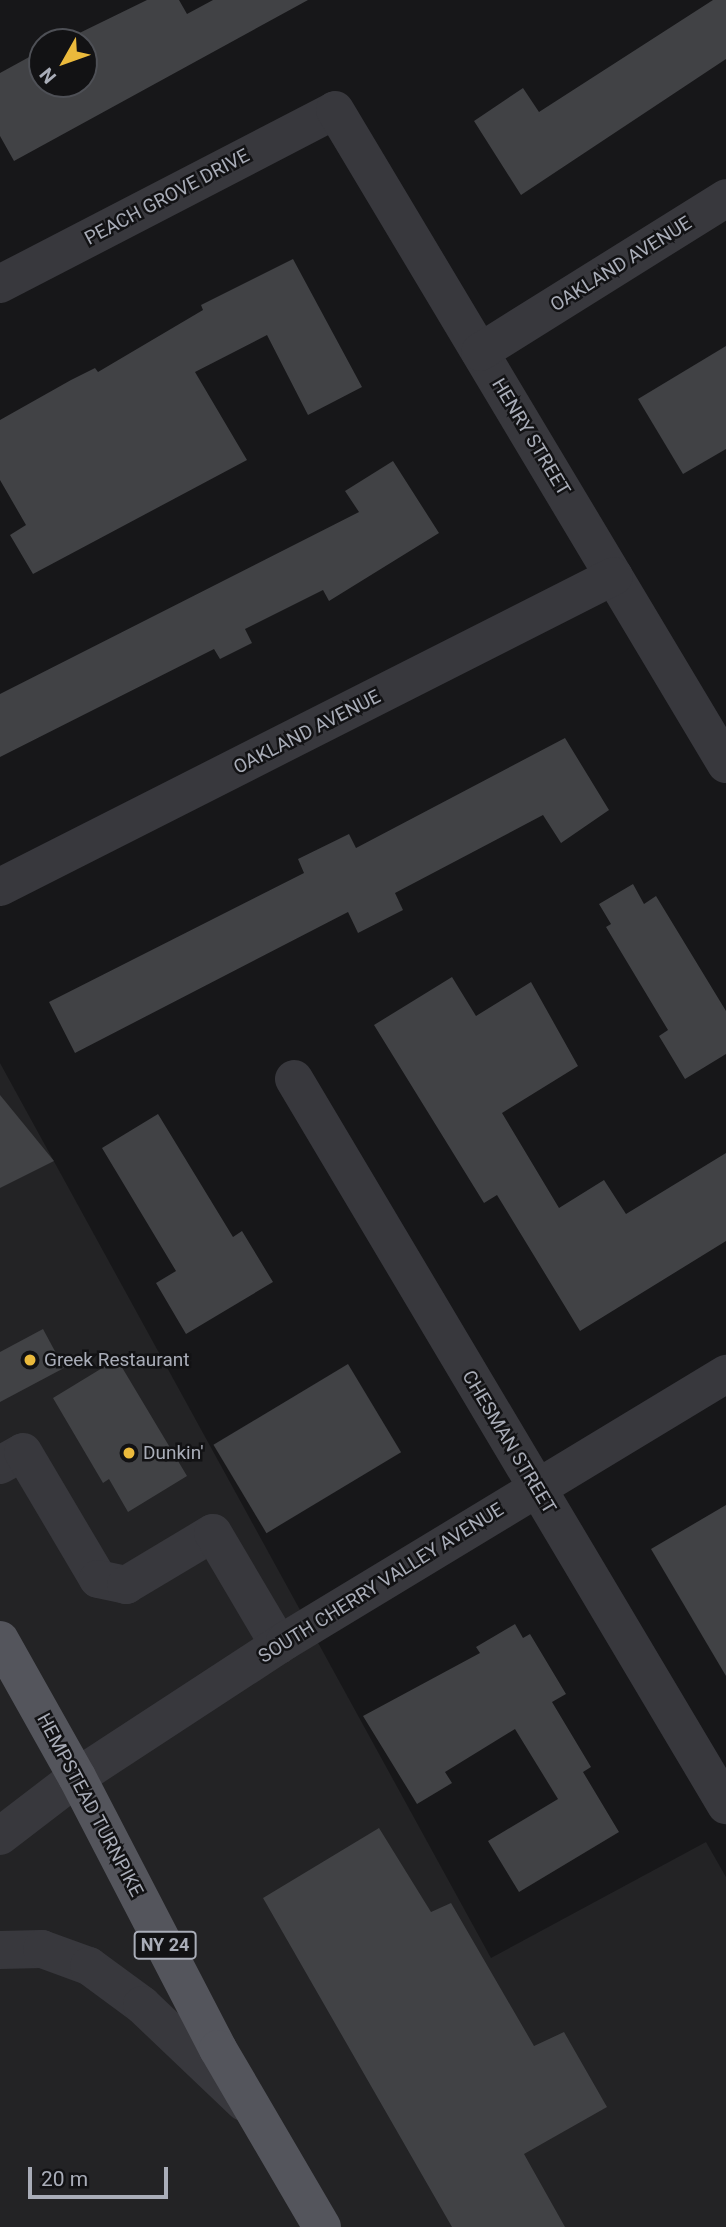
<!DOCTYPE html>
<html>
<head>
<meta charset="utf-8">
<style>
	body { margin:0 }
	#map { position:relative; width:726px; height:2227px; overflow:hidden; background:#171719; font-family:Roboto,sans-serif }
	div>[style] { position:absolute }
	.built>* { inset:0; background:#232325 }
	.building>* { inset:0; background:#414245; transform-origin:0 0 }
	.minor>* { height:38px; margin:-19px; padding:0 19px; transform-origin:19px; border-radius:19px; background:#38383d }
	.major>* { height:38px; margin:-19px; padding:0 19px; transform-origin:19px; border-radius:19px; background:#54555c }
	.dots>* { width:19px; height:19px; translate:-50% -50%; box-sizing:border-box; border:4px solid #121214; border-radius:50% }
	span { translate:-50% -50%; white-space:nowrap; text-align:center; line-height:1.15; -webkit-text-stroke:5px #121214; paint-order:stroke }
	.shield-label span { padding:2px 5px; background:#121214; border:2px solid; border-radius:5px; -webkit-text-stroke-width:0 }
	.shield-label { font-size:18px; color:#a9adb8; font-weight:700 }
	.street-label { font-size:19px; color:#a9adb8 }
	.poi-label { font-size:19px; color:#a9adb8 }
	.left { translate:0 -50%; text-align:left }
	.north { position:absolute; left:28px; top:28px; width:70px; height:70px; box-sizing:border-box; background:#121214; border:2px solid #4e5056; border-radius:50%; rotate:230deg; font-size:19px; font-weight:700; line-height:28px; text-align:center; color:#a9adb8 }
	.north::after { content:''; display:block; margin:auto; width:24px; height:32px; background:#ebba3c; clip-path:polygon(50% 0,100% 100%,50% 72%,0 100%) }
	.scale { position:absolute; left:28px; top:2167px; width:140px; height:32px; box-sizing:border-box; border:4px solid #a9adb8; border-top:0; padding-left:9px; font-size:21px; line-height:24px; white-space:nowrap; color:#a9adb8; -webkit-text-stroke:5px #121214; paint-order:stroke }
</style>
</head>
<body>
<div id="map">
	<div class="built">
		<i style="clip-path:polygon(0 1063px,491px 1958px,706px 1842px,726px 1877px,726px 2227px,0 2227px)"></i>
	</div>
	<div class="building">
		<i style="clip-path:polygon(147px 0,179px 0,187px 14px,213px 0,308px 0,14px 161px,0 136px,0 73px,42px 50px,42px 84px,84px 84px,84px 42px,61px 42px)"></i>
		<i style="clip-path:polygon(713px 0,726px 0,726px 59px,521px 195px,474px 121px,523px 88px,539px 112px)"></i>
		<i style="clip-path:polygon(293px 259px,362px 387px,308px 415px,267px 335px,195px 372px,247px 460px,33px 574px,10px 535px,26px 525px,0 480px,0 420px,71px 380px,95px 368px,98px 372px,203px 310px,201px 305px)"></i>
		<i style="clip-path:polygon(726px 346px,726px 449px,683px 474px,638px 399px)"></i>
		<i style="clip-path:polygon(393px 461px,439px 533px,329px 601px,323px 590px,245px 629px,252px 643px,220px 659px,214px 649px,0 757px,0 694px,359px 512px,345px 491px)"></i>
		<i style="clip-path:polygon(565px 738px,609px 810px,561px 843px,543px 815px,395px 893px,403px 910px,358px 933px,348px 912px,75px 1053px,49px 1002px,304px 873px,298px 859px,349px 834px,356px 848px)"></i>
		<i style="clip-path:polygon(633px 884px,644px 904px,656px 896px,726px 1011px,726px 1054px,685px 1079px,659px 1036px,668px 1030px,606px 927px,611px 924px,599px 904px)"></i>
		<i style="clip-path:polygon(452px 977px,476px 1016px,531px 982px,578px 1066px,502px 1113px,559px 1208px,604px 1180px,626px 1214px,726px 1153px,726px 1241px,580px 1331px,497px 1195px,484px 1203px,374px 1025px)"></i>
		<i style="clip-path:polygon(0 1095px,54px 1161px,0 1188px)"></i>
		<i style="clip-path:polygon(158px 1114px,233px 1237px,242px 1231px,273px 1282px,186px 1334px,156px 1283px,176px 1271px,102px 1148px)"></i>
		<i style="clip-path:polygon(43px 1329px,64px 1368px,0 1402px,0 1352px)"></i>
		<i style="clip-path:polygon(117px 1359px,187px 1476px,128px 1512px,109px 1479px,103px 1483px,53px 1398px)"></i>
		<i style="left:348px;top:1364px;width:103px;height:157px;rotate:59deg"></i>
		<i style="clip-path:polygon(726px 1505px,726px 1676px,651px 1549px)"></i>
		<i style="clip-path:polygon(515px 1624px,523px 1638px,530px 1634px,566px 1694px,552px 1702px,591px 1767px,583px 1772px,619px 1832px,519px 1892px,488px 1841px,558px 1799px,515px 1729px,445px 1772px,452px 1783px,417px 1804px,363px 1716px,480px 1653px,476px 1647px)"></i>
		<i style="clip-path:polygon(379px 1828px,431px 1912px,451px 1903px,534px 2046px,564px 2032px,607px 2107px,524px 2154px,565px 2227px,452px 2227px,263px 1898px)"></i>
	</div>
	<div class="minor">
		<i style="left:0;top:284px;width:377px;rotate:-27.4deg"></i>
		<i style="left:335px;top:110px;width:762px;rotate:59.13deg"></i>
		<i style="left:480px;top:352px;width:290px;rotate:-32deg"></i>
		<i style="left:0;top:887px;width:688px;rotate:-26.86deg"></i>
		<i style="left:294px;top:1079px;width:845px;rotate:59.25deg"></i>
		<i style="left:0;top:1465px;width:26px;rotate:-29deg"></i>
		<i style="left:23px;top:1452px;width:147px;rotate:59.4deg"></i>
		<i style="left:98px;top:1579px;width:29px;rotate:12deg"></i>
		<i style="left:126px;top:1585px;width:101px;rotate:-30.9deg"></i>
		<i style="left:213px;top:1533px;width:130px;rotate:59.5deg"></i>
		<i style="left:0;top:1836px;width:97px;rotate:-37.5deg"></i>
		<i style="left:77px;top:1777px;width:249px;rotate:-33.2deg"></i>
		<i style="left:285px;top:1641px;width:516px;rotate:-31.19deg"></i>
		<i style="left:0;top:1950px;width:42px;rotate:-1.4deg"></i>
		<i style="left:42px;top:1949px;width:50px;rotate:19.9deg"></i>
		<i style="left:89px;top:1966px;width:66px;rotate:36.3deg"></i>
		<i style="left:142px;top:2005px;width:141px;rotate:43.6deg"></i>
	</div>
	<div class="major">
		<i style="left:0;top:1640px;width:157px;rotate:60.7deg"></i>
		<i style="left:77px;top:1777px;width:306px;rotate:62.6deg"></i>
		<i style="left:218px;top:2049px;width:206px;rotate:59.7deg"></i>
	</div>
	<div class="dots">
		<i style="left:30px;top:1360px;background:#ebba3c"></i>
		<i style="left:129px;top:1453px;background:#ebba3c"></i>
	</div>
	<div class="shield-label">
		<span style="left:165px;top:1945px">NY 24</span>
	</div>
	<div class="street-label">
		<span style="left:167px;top:197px;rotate:-28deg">PEACH GROVE DRIVE</span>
		<span style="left:621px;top:264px;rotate:-32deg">OAKLAND AVENUE</span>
		<span style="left:531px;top:437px;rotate:59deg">HENRY STREET</span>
		<span style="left:307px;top:732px;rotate:-27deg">OAKLAND AVENUE</span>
		<span style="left:509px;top:1442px;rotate:59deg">CHESMAN STREET</span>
		<span style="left:381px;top:1583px;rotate:-32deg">SOUTH CHERRY VALLEY AVENUE</span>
		<span style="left:90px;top:1805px;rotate:62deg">HEMPSTEAD TURNPIKE</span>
	</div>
	<div class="poi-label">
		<span class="left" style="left:44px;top:1360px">Greek Restaurant</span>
		<span class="left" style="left:143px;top:1453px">Dunkin'</span>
	</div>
	<div class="north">N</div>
	<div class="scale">20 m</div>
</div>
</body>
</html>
